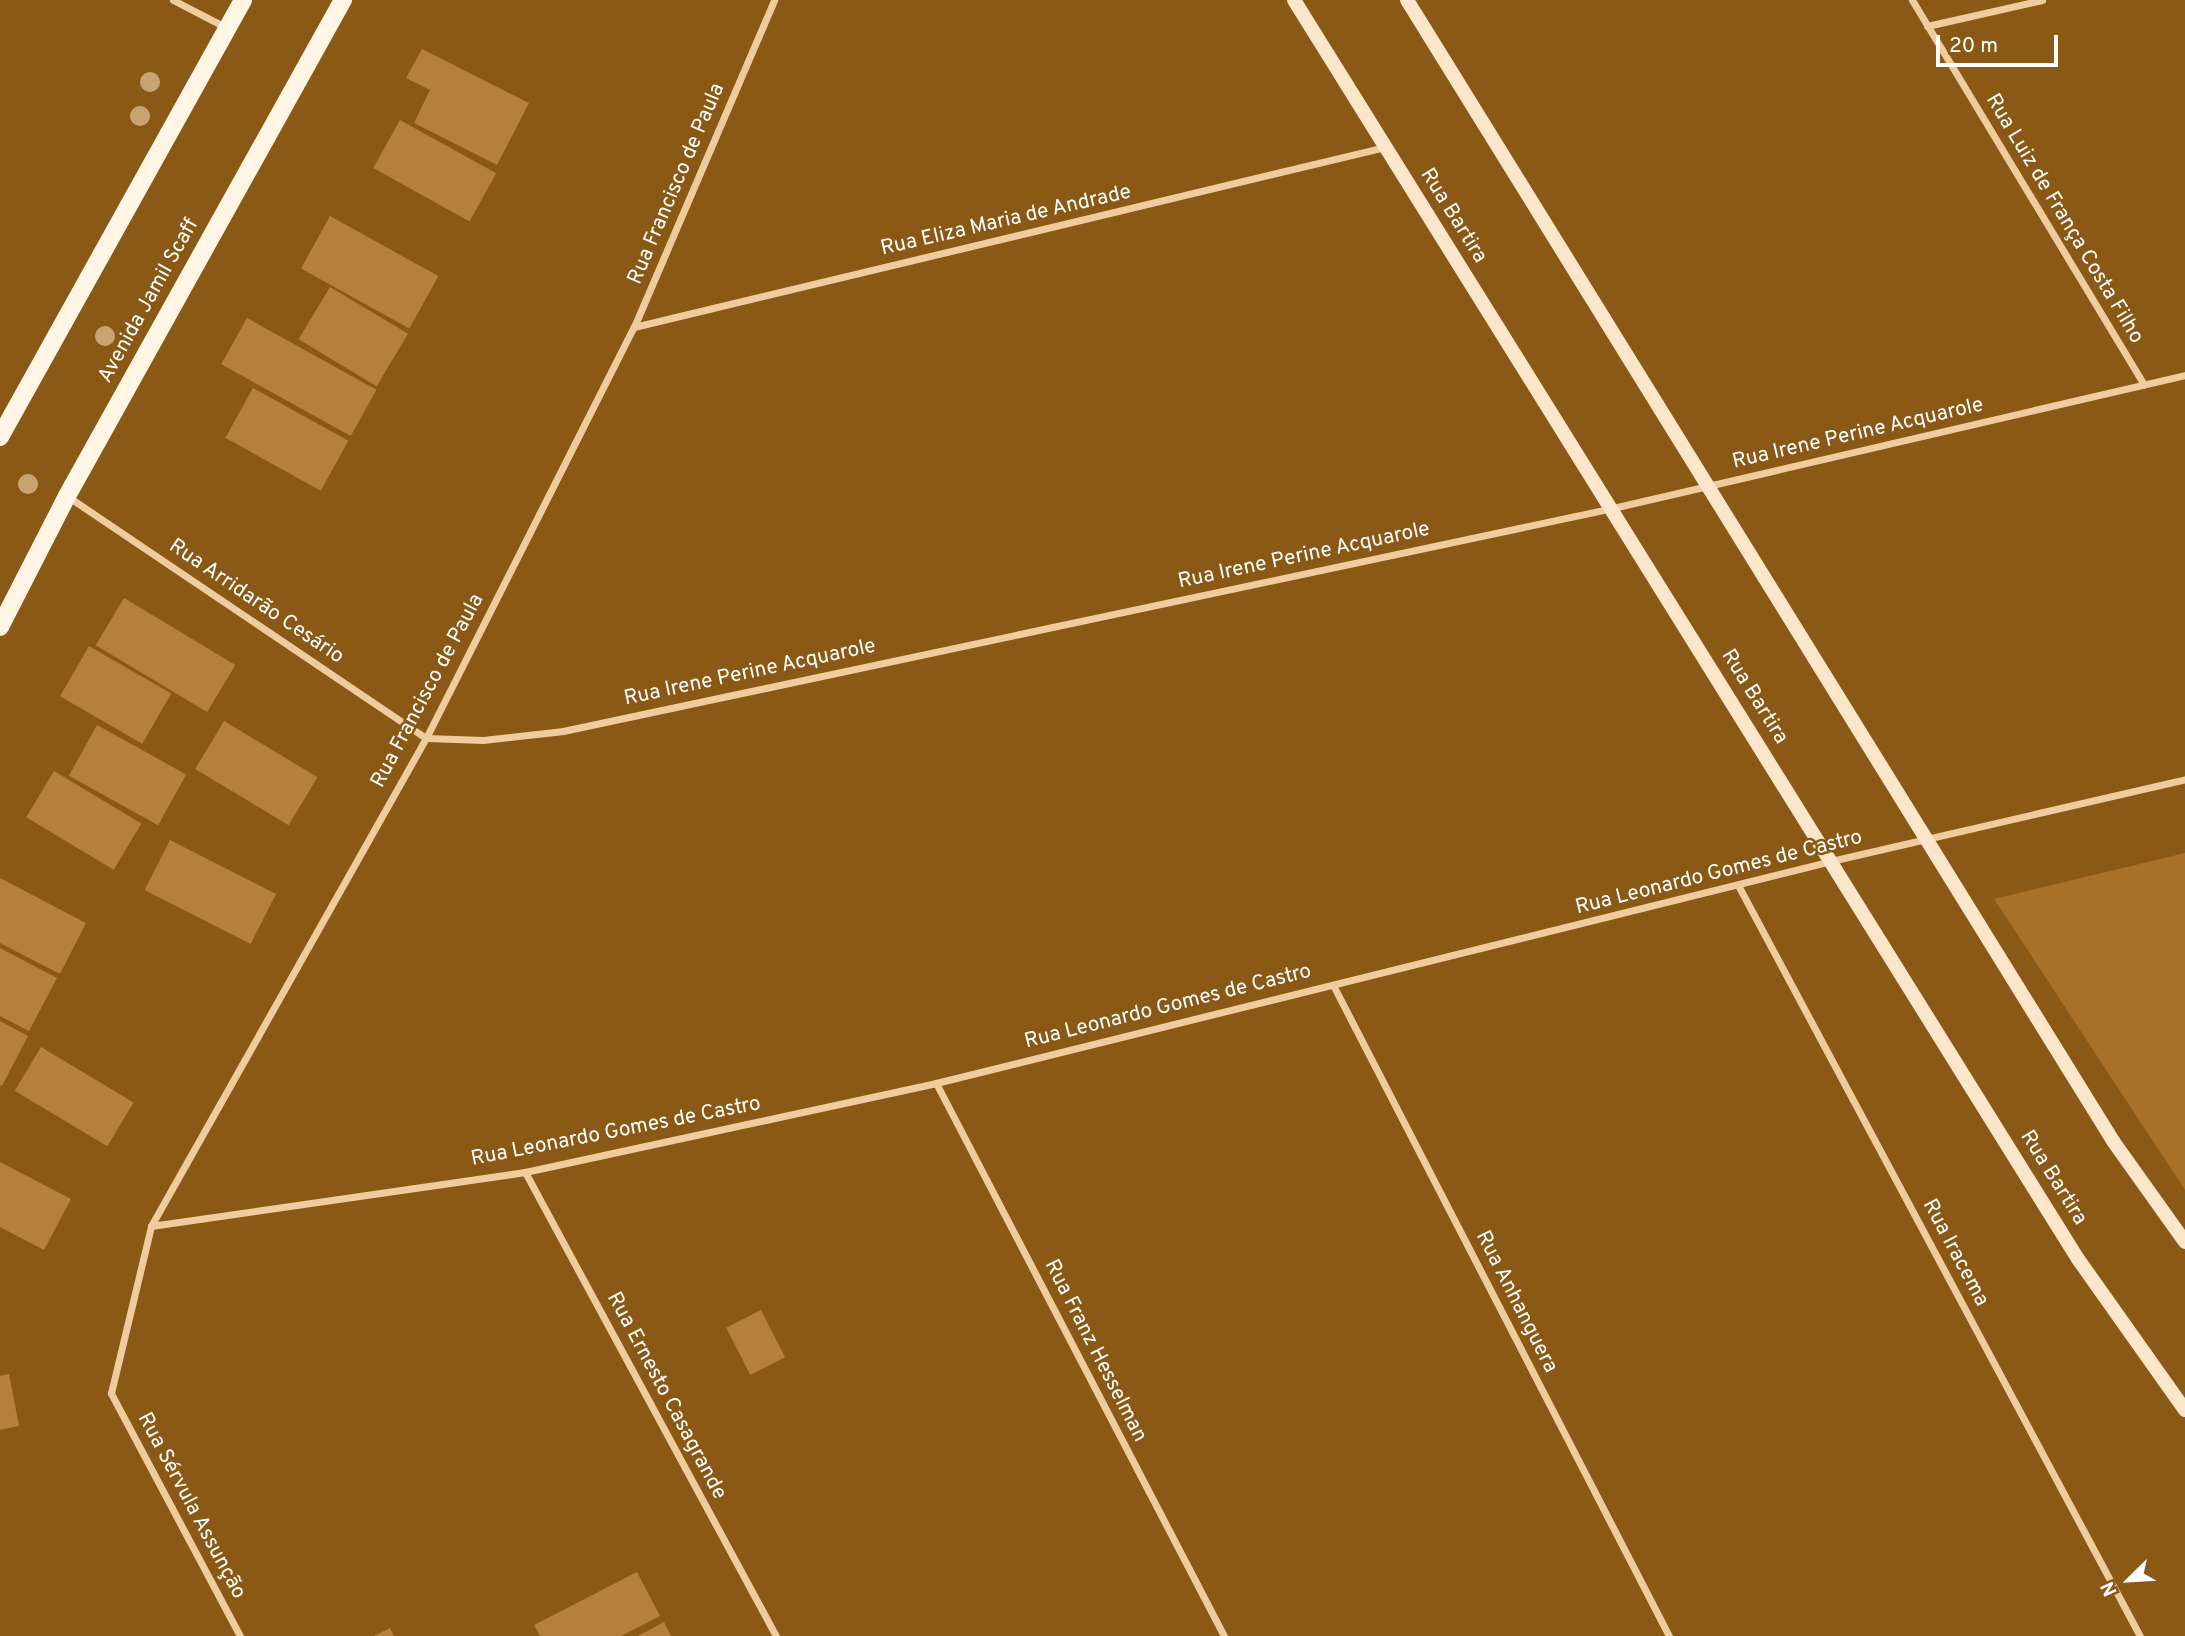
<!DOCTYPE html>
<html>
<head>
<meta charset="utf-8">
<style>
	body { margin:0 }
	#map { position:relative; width:2185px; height:1636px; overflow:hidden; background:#8a5915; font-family:Overpass,sans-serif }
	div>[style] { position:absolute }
	.green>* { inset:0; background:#a97027 }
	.building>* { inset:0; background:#b3803d; transform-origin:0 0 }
	.street>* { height:7px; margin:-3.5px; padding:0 3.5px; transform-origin:3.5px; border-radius:3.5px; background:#efcb9d }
	.secondary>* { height:14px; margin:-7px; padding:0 7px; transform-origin:7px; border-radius:7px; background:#fbe6cb }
	.primary>* { height:18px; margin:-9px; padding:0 9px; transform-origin:9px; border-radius:9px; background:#fff5e5 }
	.trees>* { width:20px; height:20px; margin:-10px; border-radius:50%; background:#c8a475 }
	span { translate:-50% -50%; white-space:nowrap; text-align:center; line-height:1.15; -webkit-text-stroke:5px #8a5915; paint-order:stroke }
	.street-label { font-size:21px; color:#fff }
	.north { position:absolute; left:2094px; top:1545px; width:70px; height:70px; -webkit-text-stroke:5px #8a5915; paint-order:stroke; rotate:246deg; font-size:19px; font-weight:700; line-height:28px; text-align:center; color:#fff }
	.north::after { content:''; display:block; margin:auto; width:24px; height:32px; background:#fff; clip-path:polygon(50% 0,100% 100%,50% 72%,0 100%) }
	.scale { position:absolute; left:1936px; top:35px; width:122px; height:32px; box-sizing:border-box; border:4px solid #fff; border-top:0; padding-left:9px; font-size:21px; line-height:24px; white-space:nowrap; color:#fff; -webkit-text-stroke:5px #8a5915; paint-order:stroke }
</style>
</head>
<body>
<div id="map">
	<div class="green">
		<i style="clip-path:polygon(2185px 853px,2185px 1190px,1994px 899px)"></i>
	</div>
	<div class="building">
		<i style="clip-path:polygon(422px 49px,529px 103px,497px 165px,414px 123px,430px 90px,406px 78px)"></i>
		<i style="left:400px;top:120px;width:110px;height:55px;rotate:29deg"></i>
		<i style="left:330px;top:216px;width:124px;height:60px;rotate:29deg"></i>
		<i style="left:330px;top:287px;width:91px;height:61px;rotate:31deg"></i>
		<i style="left:247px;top:318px;width:148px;height:53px;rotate:29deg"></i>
		<i style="left:253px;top:388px;width:109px;height:57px;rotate:29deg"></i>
		<i style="left:124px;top:598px;width:130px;height:55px;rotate:31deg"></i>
		<i style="left:89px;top:646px;width:95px;height:58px;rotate:30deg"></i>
		<i style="left:224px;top:721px;width:109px;height:56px;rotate:31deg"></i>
		<i style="left:97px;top:725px;width:102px;height:58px;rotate:29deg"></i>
		<i style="left:54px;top:771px;width:102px;height:54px;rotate:31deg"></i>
		<i style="left:170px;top:840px;width:119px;height:56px;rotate:27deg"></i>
		<i style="clip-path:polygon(0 878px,86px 923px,60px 974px,0 943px)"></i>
		<i style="clip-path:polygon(0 948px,57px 978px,29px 1031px,0 1016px)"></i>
		<i style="clip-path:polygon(0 1021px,28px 1036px,2px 1086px,0 1085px)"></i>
		<i style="left:41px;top:1047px;width:108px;height:51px;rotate:31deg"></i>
		<i style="clip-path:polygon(0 1162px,71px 1199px,44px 1250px,0 1227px)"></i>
		<i style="left:761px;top:1310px;width:53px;height:39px;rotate:63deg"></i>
		<i style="clip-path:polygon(9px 1374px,19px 1426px,0 1430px,0 1376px)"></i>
		<i style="clip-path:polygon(637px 1572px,660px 1616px,621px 1636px,540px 1636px,534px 1625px)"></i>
		<i style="clip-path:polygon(664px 1622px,671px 1636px,638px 1636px)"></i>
		<i style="clip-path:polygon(390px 1628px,394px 1636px,374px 1636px)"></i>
	</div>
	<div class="street">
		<i style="left:173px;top:0;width:59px;rotate:27.4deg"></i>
		<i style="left:1912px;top:0;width:449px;rotate:58.9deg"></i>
		<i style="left:1927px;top:26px;width:118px;rotate:-12.7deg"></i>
		<i style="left:634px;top:327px;width:772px;rotate:-13.48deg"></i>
		<i style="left:67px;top:496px;width:433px;rotate:34deg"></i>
		<i style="left:426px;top:738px;width:57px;rotate:2deg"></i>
		<i style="left:483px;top:740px;width:81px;rotate:-6.4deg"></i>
		<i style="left:563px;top:731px;width:1073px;rotate:-11.99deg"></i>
		<i style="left:1613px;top:508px;width:587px;rotate:-13.09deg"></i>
		<i style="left:1739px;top:887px;width:850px;rotate:61.84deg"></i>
		<i style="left:1333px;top:985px;width:733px;rotate:62.7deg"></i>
		<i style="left:936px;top:1083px;width:624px;rotate:62.49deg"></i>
		<i style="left:525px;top:1172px;width:528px;rotate:61.59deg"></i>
		<i style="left:151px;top:1226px;width:378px;rotate:-8.2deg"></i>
		<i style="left:525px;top:1172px;width:421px;rotate:-12.2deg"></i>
		<i style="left:936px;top:1083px;width:922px;rotate:-13.93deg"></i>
		<i style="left:1831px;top:861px;width:363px;rotate:-13deg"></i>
		<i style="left:240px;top:1636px;width:275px;rotate:-118deg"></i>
		<i style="left:111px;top:1393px;width:172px;rotate:-76.5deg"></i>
		<i style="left:151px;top:1226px;width:560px;rotate:-60.6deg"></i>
		<i style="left:426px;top:738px;width:461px;rotate:-63.2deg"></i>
		<i style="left:634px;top:327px;width:356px;rotate:-66.8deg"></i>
	</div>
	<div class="secondary">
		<i style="left:1294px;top:0;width:1483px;rotate:58.09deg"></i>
		<i style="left:2078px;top:1259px;width:185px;rotate:54.7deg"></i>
		<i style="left:1407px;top:0;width:1342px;rotate:58.25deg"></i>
		<i style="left:2113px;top:1141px;width:124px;rotate:54.5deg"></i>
	</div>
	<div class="primary">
		<i style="left:0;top:437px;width:500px;rotate:-60.92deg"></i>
		<i style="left:0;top:627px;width:147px;rotate:-62.9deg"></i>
		<i style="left:67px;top:496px;width:568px;rotate:-60.91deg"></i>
	</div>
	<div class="trees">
		<i style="left:150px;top:82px"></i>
		<i style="left:140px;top:116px"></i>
		<i style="left:105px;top:336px"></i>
		<i style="left:28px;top:484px"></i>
	</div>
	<div class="street-label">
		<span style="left:677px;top:184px;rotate:-67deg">Rua Francisco de Paula</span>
		<span style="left:1453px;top:216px;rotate:58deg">Rua Bartira</span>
		<span style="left:2064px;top:219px;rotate:59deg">Rua Luiz de França Costa Filho</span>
		<span style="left:1006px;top:221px;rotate:-13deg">Rua Eliza Maria de Andrade</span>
		<span style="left:149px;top:301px;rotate:-61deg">Avenida Jamil Scaff</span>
		<span style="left:1858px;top:434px;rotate:-13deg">Rua Irene Perine Acquarole</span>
		<span style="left:1304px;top:556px;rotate:-12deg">Rua Irene Perine Acquarole</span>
		<span style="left:256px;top:602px;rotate:34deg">Rua Arridarão Cesário</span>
		<span style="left:750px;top:673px;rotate:-12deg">Rua Irene Perine Acquarole</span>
		<span style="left:428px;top:691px;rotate:-62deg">Rua Francisco de Paula</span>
		<span style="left:1754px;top:697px;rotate:58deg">Rua Bartira</span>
		<span style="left:1719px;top:873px;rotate:-14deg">Rua Leonardo Gomes de Castro</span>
		<span style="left:1168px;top:1007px;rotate:-14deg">Rua Leonardo Gomes de Castro</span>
		<span style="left:616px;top:1132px;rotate:-11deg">Rua Leonardo Gomes de Castro</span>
		<span style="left:2053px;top:1178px;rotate:58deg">Rua Bartira</span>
		<span style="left:1955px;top:1253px;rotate:62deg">Rua Iracema</span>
		<span style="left:1516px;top:1302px;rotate:63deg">Rua Anhanguera</span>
		<span style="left:1095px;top:1351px;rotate:63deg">Rua Franz Hesselman</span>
		<span style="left:666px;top:1396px;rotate:62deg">Rua Ernesto Casagrande</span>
		<span style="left:191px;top:1506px;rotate:62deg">Rua Sérvula Assunção</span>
	</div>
	<div class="north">N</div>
	<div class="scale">20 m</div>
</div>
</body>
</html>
